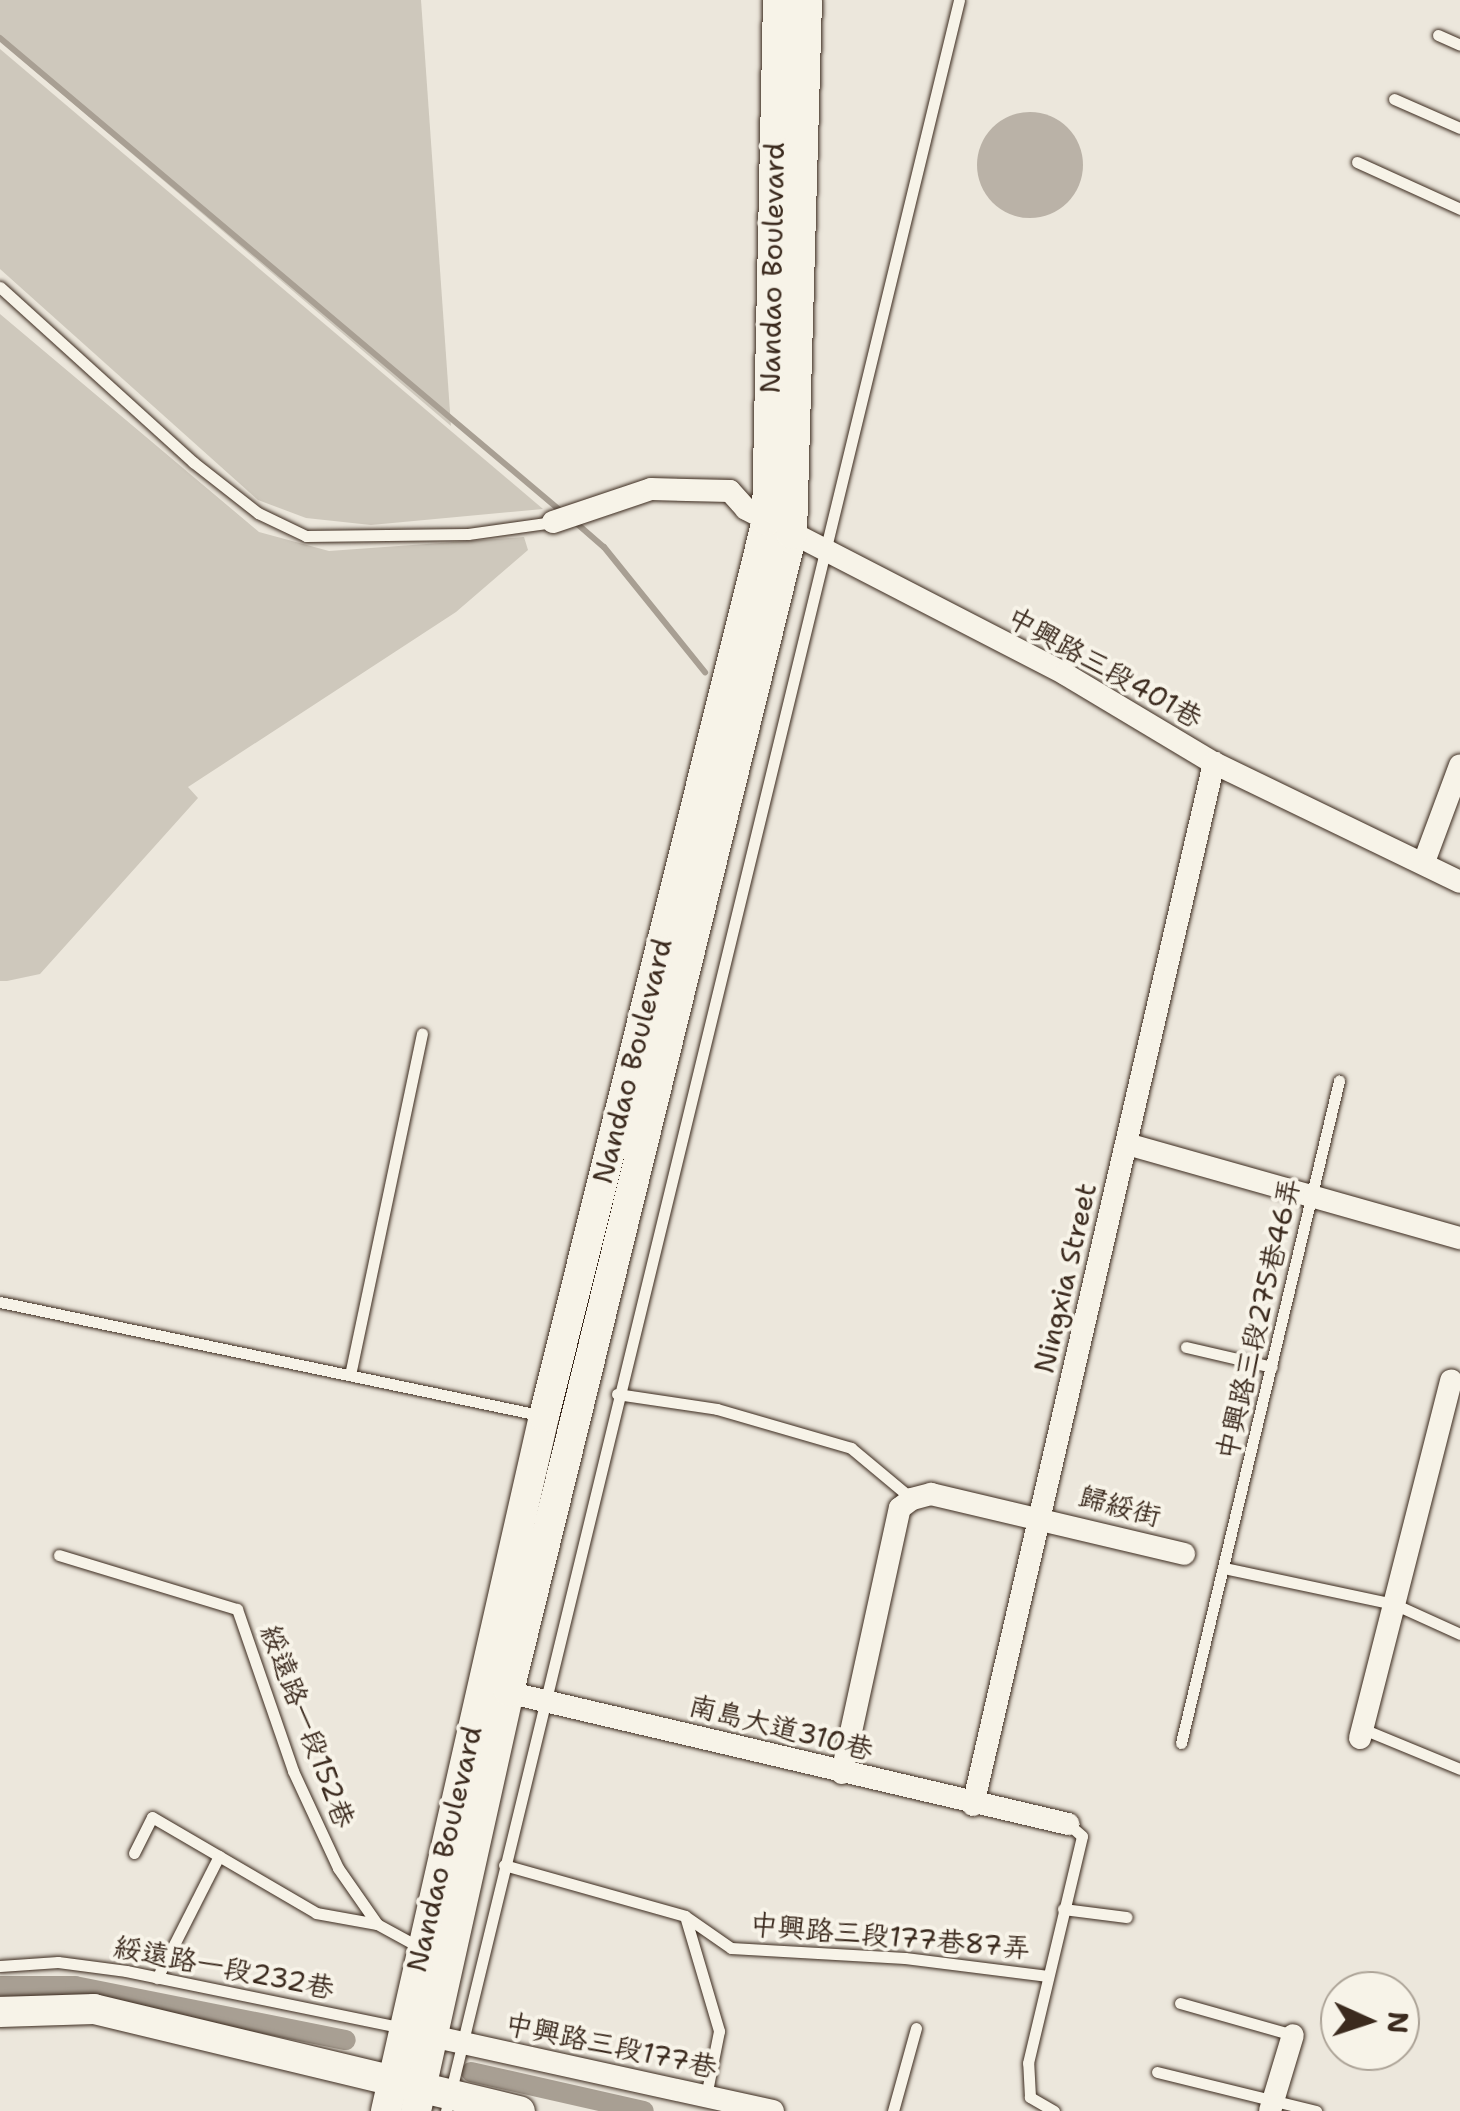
<!DOCTYPE html>
<html>
<head>
<meta charset="utf-8">
<style>
	body { margin:0 }
	#map { position:relative; width:1460px; height:2111px; overflow:hidden; background:#ece7dc; font-family:"Shantell Sans","LXGW WenKai TC",sans-serif }
	div>[style] { position:absolute }
	.green>* { inset:0; background:#cec8bc }
	.stream>* { height:6px; margin:-3px; padding:0 3px; transform-origin:3px; border-radius:3px; background:#a89f93 }
	.canal>* { height:20px; margin:-10px; padding:0 10px; transform-origin:10px; border-radius:10px; background:#a89f93 }
	.building>* { inset:0; background:#bab2a7 }
	.round { border-radius:50% }
	.roads { filter:drop-shadow(0 0 2px #3b2a1e) drop-shadow(0 0 2px #3b2a1e) }
	.lane>* { height:11px; margin:-5.5px; padding:0 5.5px; transform-origin:5.5px; border-radius:5.5px; background:#f7f3e8 }
	.street>* { height:22px; margin:-11px; padding:0 11px; transform-origin:11px; border-radius:11px; background:#f7f3e8 }
	.secondary>* { height:30px; margin:-15px; padding:0 15px; transform-origin:15px; border-radius:15px; background:#f7f3e8 }
	span { translate:-50% -50%; white-space:nowrap; text-align:center; line-height:1.15; -webkit-text-stroke:8px #f7f3e8; paint-order:stroke }
	.street-label { font-size:28px; color:#3b2a1e }
	.north { position:absolute; left:1320px; top:1971px; width:100px; height:100px; box-sizing:border-box; background:#f7f3e8; border:2px solid #aca397; border-radius:50%; rotate:93deg; font-size:28px; font-weight:700; line-height:40px; text-align:center; color:#3b2a1e }
	.north::after { content:''; display:block; margin:auto; width:35px; height:45px; background:#3b2a1e; clip-path:polygon(50% 0,100% 100%,50% 72%,0 100%) }
</style>
</head>
<body>
<div id="map">
	<div class="green">
		<i style="clip-path:polygon(0 0,421px 0,451px 426px,0 41px)"></i>
		<i style="clip-path:polygon(0 49px,543px 509px,371px 525px,306px 518px,258px 500px,0 269px)"></i>
		<i style="clip-path:polygon(0 314px,259px 532px,329px 551px,524px 537px,528px 550px,456px 612px,188px 787px,198px 798px,40px 974px,7px 981px,0 981px)"></i>
	</div>
	<div class="stream">
		<i style="left:0;top:38px;width:734px;rotate:40.14deg"></i>
		<i style="left:575px;top:522px;width:38px;rotate:41deg"></i>
		<i style="left:604px;top:547px;width:161px;rotate:51.1deg"></i>
	</div>
	<div class="canal">
		<i style="left:0;top:1986px;width:75px"></i>
		<i style="left:75px;top:1986px;width:276px;rotate:11.3deg"></i>
		<i style="left:471px;top:2072px;width:177px;rotate:12.7deg"></i>
	</div>
	<div class="building">
		<i class="round" style="left:977px;top:112px;width:106px;height:106px"></i>
	</div>
	<div class="roads">
		<div class="lane">
			<i style="left:1438px;top:35px;width:24px;rotate:24deg"></i>
			<i style="left:1394px;top:99px;width:72px;rotate:23.7deg"></i>
			<i style="left:1357px;top:162px;width:113px;rotate:24.5deg"></i>
			<i style="left:0;top:287px;width:261px;rotate:42.2deg"></i>
			<i style="left:193px;top:462px;width:83px;rotate:38.1deg"></i>
			<i style="left:258px;top:513px;width:53px;rotate:25.6deg"></i>
			<i style="left:306px;top:536px;width:162px;rotate:-0.7deg"></i>
			<i style="left:468px;top:534px;width:86px;rotate:-8deg"></i>
			<i style="left:0;top:1302px;width:556px;rotate:11.84deg"></i>
			<i style="left:1186px;top:1347px;width:88px;rotate:13.1deg"></i>
			<i style="left:350px;top:1375px;width:349px;rotate:-78.1deg"></i>
			<i style="left:617px;top:1394px;width:101px;rotate:8.5deg"></i>
			<i style="left:717px;top:1409px;width:140px;rotate:16.2deg"></i>
			<i style="left:851px;top:1448px;width:80px;rotate:39.9deg"></i>
			<i style="left:59px;top:1555px;width:186px;rotate:16.9deg"></i>
			<i style="left:237px;top:1609px;width:171px;rotate:70.9deg"></i>
			<i style="left:293px;top:1771px;width:107px;rotate:65.1deg"></i>
			<i style="left:338px;top:1868px;width:68px;rotate:55.1deg"></i>
			<i style="left:377px;top:1924px;width:48px;rotate:28.7deg"></i>
			<i style="left:1224px;top:1568px;width:174px;rotate:12deg"></i>
			<i style="left:1394px;top:1604px;width:72px;rotate:24.4deg"></i>
			<i style="left:1363px;top:1729px;width:105px;rotate:22.4deg"></i>
			<i style="left:1181px;top:1743px;width:681px;rotate:-76.58deg"></i>
			<i style="left:134px;top:1853px;width:40px;rotate:-63.4deg"></i>
			<i style="left:152px;top:1817px;width:190px;rotate:30.3deg"></i>
			<i style="left:316px;top:1913px;width:62px;rotate:10.2deg"></i>
			<i style="left:504px;top:1865px;width:188px;rotate:15.7deg"></i>
			<i style="left:685px;top:1916px;width:56px;rotate:34.8deg"></i>
			<i style="left:731px;top:1948px;width:174px;rotate:3.3deg"></i>
			<i style="left:905px;top:1958px;width:144px;rotate:7.2deg"></i>
			<i style="left:1063px;top:1909px;width:64px;rotate:7.2deg"></i>
			<i style="left:685px;top:1916px;width:120px;rotate:73.5deg"></i>
			<i style="left:719px;top:2031px;width:66px;rotate:101.3deg"></i>
			<i style="left:0;top:1966px;width:58px;rotate:-3.9deg"></i>
			<i style="left:58px;top:1962px;width:69px;rotate:7.5deg"></i>
			<i style="left:126px;top:1971px;width:284px;rotate:11.6deg"></i>
			<i style="left:157px;top:1978px;width:137px;rotate:-63.1deg"></i>
			<i style="left:1180px;top:2003px;width:117px;rotate:15.8deg"></i>
			<i style="left:1157px;top:2072px;width:164px;rotate:13.8deg"></i>
			<i style="left:446px;top:2111px;width:2172px;rotate:-76.34deg"></i>
			<i style="left:893px;top:2111px;width:86px;rotate:-74.5deg"></i>
			<i style="left:1054px;top:2111px;width:28px;rotate:-150deg"></i>
			<i style="left:1030px;top:2097px;width:34px;rotate:-93deg"></i>
			<i style="left:1028px;top:2063px;width:233px;rotate:-76.6deg"></i>
			<i style="left:1082px;top:1836px;width:18px;rotate:-139deg"></i>
		</div>
		<div class="street">
			<i style="left:553px;top:522px;width:103px;rotate:-18.6deg"></i>
			<i style="left:651px;top:489px;width:79px;rotate:1.5deg"></i>
			<i style="left:730px;top:491px;width:24px;rotate:48deg"></i>
			<i style="left:746px;top:509px;width:359px;rotate:27.3deg"></i>
			<i style="left:1065px;top:674px;width:174px;rotate:30.9deg"></i>
			<i style="left:1214px;top:763px;width:273px;rotate:25.8deg"></i>
			<i style="left:1424px;top:862px;width:103px;rotate:-69.6deg"></i>
			<i style="left:1127px;top:1144px;width:346px;rotate:15.8deg"></i>
			<i style="left:494px;top:1689px;width:590px;rotate:13.23deg"></i>
			<i style="left:1360px;top:1738px;width:369px;rotate:-75.7deg"></i>
			<i style="left:842px;top:1773px;width:271px;rotate:-77.7deg"></i>
			<i style="left:900px;top:1508px;width:15px;rotate:-37deg"></i>
			<i style="left:912px;top:1499px;width:20px;rotate:-15deg"></i>
			<i style="left:931px;top:1494px;width:260px;rotate:13.3deg"></i>
			<i style="left:973px;top:1805px;width:1070px;rotate:-76.98deg"></i>
			<i style="left:436px;top:2037px;width:345px;rotate:12.4deg"></i>
			<i style="left:1270px;top:2111px;width:79px;rotate:-73.2deg"></i>
		</div>
		<div class="secondary">
			<i style="left:0;top:2012px;width:94px;rotate:-1.8deg"></i>
			<i style="left:94px;top:2009px;width:438px;rotate:13.5deg"></i>
			<i style="left:386px;top:2111px;width:713px;rotate:-77.19deg"></i>
			<i style="left:544px;top:1416px;width:923px;rotate:-76.02deg"></i>
			<i style="left:767px;top:520px;width:520px;rotate:-88.79deg"></i>
			<i style="left:416px;top:2111px;width:430px;rotate:-77.5deg"></i>
			<i style="left:509px;top:1691px;width:1191px;rotate:-76.26deg"></i>
			<i style="left:792px;top:534px;width:534px;rotate:-88.39deg"></i>
		</div>
	</div>
	<div class="street-label">
		<span style="left:772px;top:268px;rotate:-89deg">Nandao Boulevard</span>
		<span style="left:1105px;top:667px;rotate:29deg">中興路三段401巷</span>
		<span style="left:632px;top:1061px;rotate:-76deg">Nandao Boulevard</span>
		<span style="left:1065px;top:1278px;rotate:-77deg">Ningxia Street</span>
		<span style="left:1258px;top:1319px;rotate:-77deg">中興路三段275巷46弄</span>
		<span style="left:1120px;top:1506px;rotate:15deg">歸綏街</span>
		<span style="left:308px;top:1726px;rotate:69deg">綏遠路一段152巷</span>
		<span style="left:781px;top:1727px;rotate:14deg">南島大道310巷</span>
		<span style="left:444px;top:1849px;rotate:-77deg">Nandao Boulevard</span>
		<span style="left:890px;top:1936px;rotate:5deg">中興路三段177巷87弄</span>
		<span style="left:224px;top:1967px;rotate:11deg">綏遠路一段232巷</span>
		<span style="left:611px;top:2045px;rotate:12deg">中興路三段177巷</span>
	</div>
	<div class="north">N</div>
</div>
</body>
</html>
